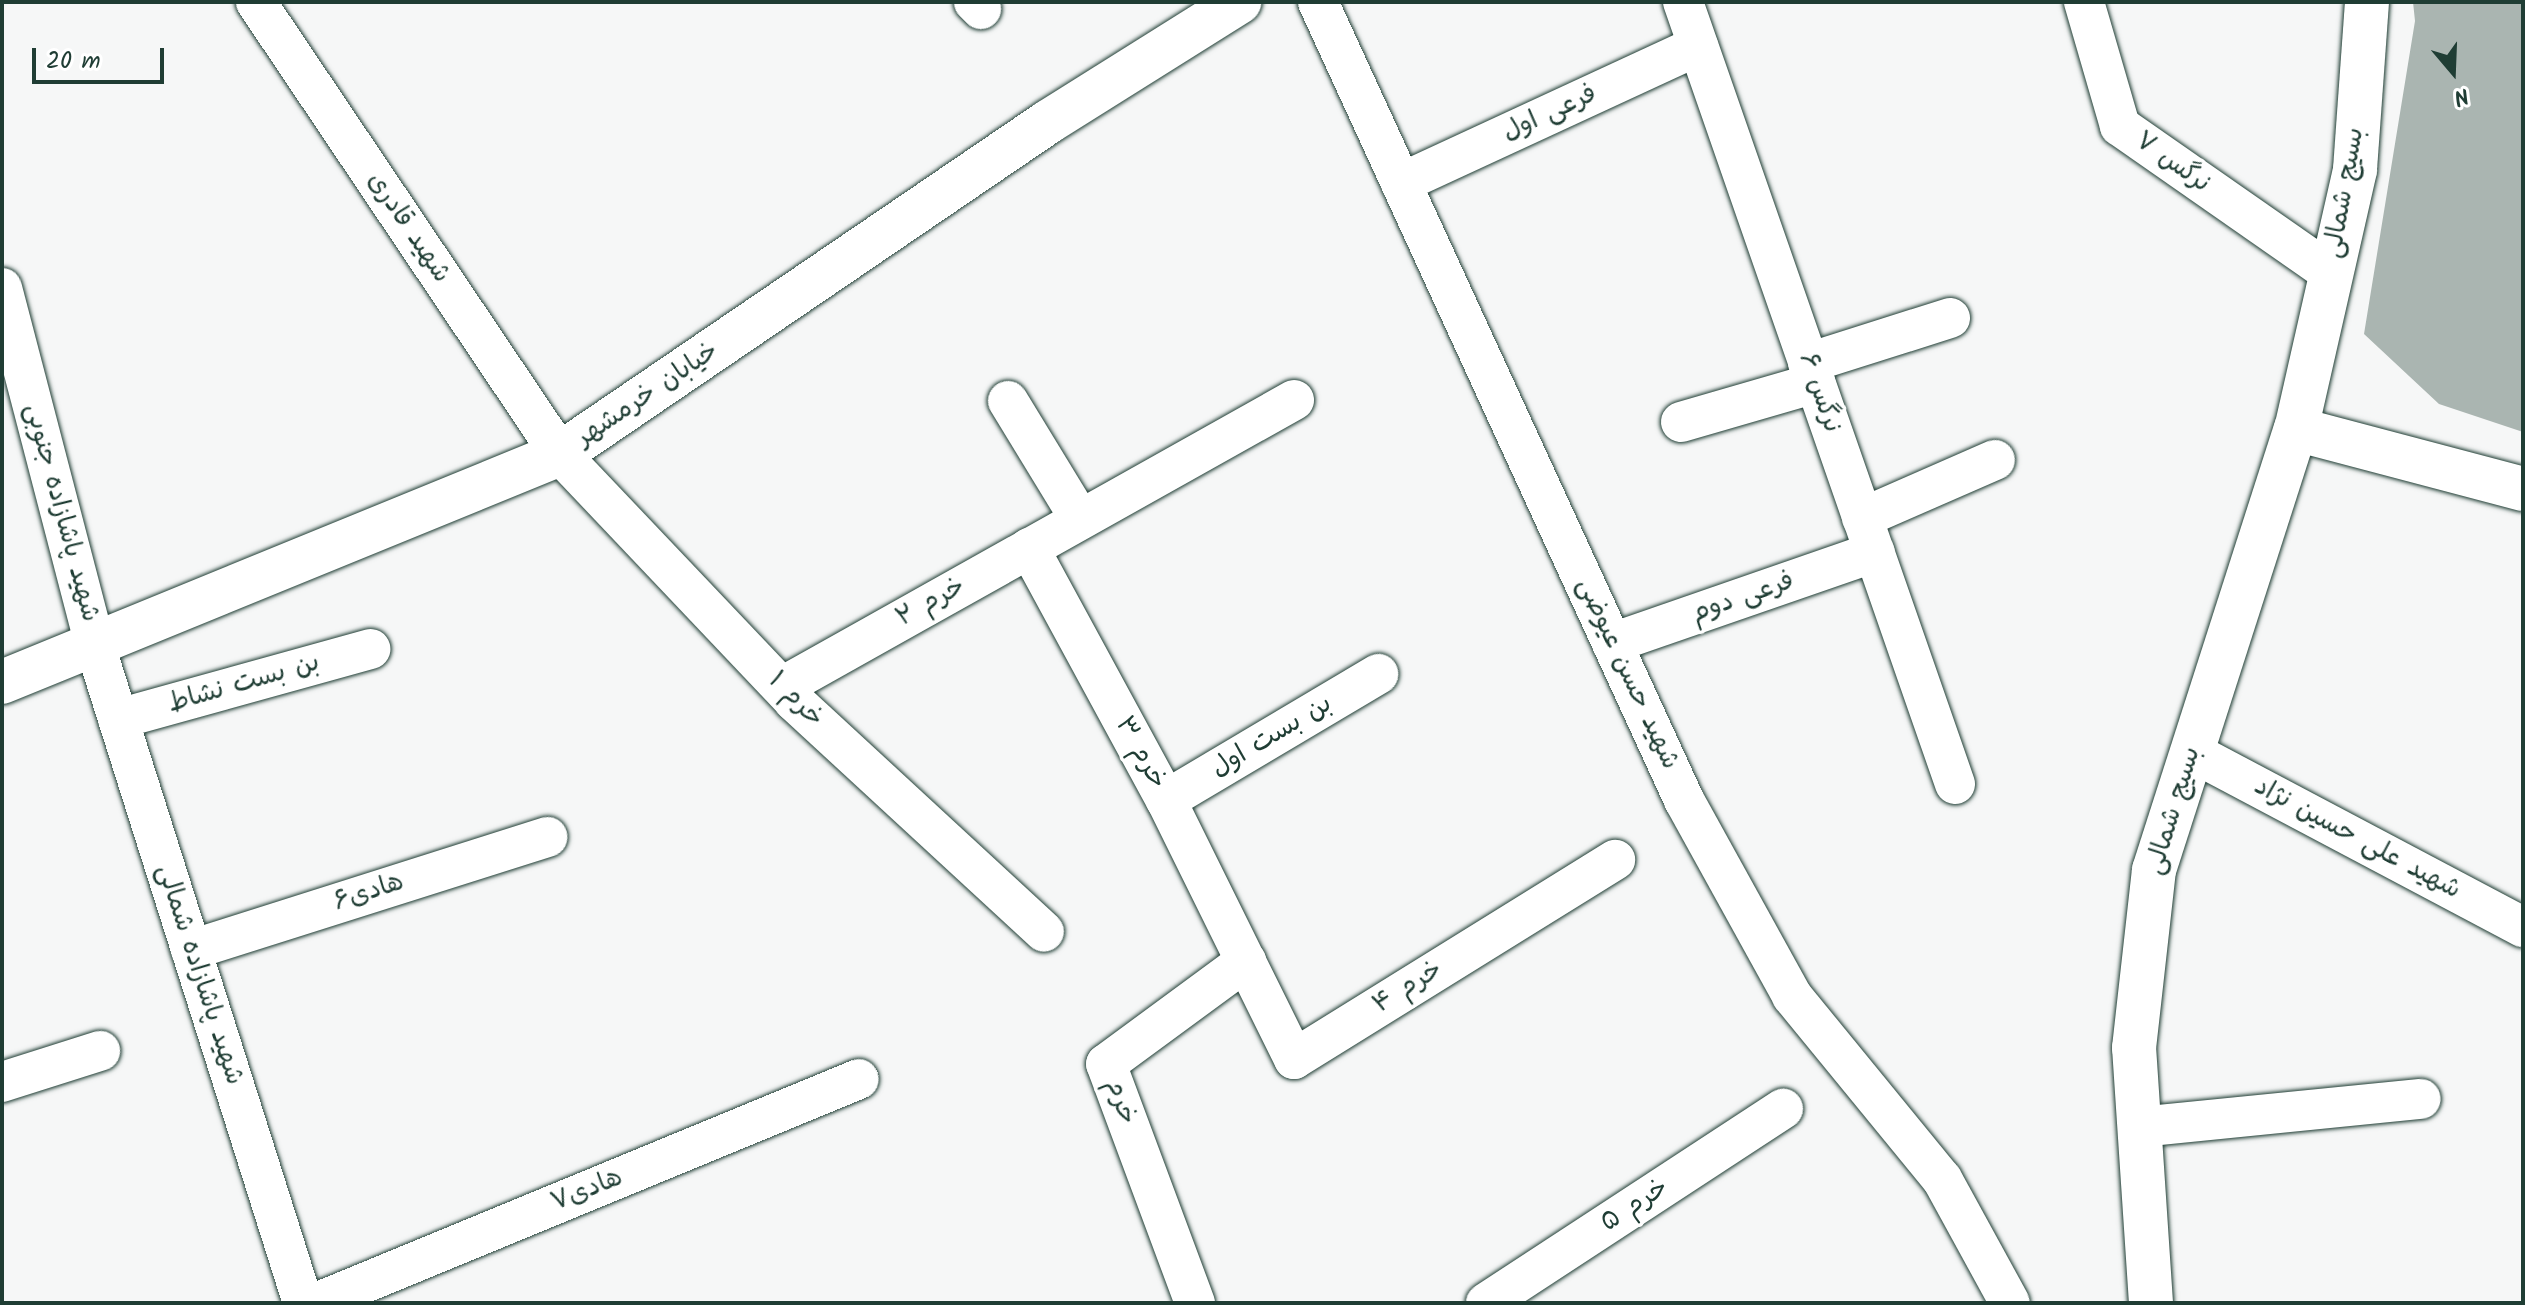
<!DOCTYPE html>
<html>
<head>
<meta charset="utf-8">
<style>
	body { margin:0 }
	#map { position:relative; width:2525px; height:1305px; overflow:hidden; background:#f6f7f7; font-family:Kalam,"Playpen Sans Arabic",sans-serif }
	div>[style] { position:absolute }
	.water>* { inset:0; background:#aab5b1 }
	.roads { filter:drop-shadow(0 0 2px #1f3d34) drop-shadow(0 0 2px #1f3d34) }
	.minor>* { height:40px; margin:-20px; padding:0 20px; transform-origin:20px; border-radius:20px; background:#fff }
	.tertiary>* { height:44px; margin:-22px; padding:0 22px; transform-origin:22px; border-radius:22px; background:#fff }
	span { translate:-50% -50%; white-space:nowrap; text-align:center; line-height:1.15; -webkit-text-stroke:7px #fff; paint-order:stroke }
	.street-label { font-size:26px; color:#1f3d34 }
	.frame { position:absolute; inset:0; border:4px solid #1f3d34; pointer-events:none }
	.north { position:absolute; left:2413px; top:32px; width:80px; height:80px; -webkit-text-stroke:6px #fff; paint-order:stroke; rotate:161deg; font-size:22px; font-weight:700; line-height:32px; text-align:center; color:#1f3d34 }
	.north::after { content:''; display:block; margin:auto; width:28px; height:36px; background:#1f3d34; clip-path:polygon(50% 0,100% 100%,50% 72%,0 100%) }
	.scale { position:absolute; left:32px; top:48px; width:132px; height:36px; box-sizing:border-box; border:4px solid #1f3d34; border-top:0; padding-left:10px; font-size:24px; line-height:28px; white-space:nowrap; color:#1f3d34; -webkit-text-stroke:6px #fff; paint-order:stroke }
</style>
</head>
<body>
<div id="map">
	<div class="water">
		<i style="clip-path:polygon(2413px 2px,2523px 2px,2523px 432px,2439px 404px,2364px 334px,2415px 21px)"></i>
	</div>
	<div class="roads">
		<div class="minor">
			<i style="left:256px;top:2px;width:545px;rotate:56.08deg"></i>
			<i style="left:560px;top:454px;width:340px;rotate:46.5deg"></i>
			<i style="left:794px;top:701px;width:340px;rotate:42.7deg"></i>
			<i style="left:974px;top:2px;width:10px;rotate:45deg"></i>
			<i style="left:1318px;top:2px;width:878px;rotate:65.36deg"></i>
			<i style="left:1684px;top:800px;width:224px;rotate:61.1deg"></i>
			<i style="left:1792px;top:996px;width:237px;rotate:50.7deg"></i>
			<i style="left:1942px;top:1179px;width:141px;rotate:61.3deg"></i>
			<i style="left:1683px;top:2px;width:828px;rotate:70.82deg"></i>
			<i style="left:2084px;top:2px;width:129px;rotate:73.8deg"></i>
			<i style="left:2120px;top:126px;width:257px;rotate:34.9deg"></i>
			<i style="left:1401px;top:183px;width:327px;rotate:-24.8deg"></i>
			<i style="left:2px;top:288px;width:370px;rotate:75.4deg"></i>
			<i style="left:95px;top:646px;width:689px;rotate:72.43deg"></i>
			<i style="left:1808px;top:363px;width:149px;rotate:-17.6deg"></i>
			<i style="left:1008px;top:401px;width:138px;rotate:58.6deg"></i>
			<i style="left:1681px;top:422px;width:140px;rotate:-16.2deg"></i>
			<i style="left:1862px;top:518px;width:145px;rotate:-23.6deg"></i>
			<i style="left:1029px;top:548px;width:287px;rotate:61.5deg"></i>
			<i style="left:1166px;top:800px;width:289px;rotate:63.7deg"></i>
			<i style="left:1294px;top:1059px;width:378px;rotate:-31.8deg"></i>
			<i style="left:1612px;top:643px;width:278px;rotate:-19.1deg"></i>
			<i style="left:782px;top:687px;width:587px;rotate:-29.27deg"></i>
			<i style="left:118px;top:719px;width:262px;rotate:-15.5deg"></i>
			<i style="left:2192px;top:752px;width:374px;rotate:27.9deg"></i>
			<i style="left:1166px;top:800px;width:247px;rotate:-30.7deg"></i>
			<i style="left:191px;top:950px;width:374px;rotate:-17.6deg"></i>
			<i style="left:2px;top:1082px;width:103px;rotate:-17.6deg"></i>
			<i style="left:2139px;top:1127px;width:283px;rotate:-5.7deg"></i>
			<i style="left:316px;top:1303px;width:587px;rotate:-22.42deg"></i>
			<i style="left:1195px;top:1303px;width:255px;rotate:-110.4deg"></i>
			<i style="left:1106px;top:1064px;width:174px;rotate:-36.3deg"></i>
			<i style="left:1486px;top:1303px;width:355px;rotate:-33.2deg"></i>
		</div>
		<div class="tertiary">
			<i style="left:2367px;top:2px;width:168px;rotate:94.1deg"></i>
			<i style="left:2355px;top:170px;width:266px;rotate:102.8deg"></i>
			<i style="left:2296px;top:429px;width:235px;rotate:14.8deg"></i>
			<i style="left:2px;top:682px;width:603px;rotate:-22.23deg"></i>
			<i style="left:560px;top:454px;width:590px;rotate:-34.23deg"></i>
			<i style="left:1048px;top:122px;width:226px;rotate:-32.1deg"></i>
			<i style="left:2151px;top:1303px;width:256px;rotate:-93.8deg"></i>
			<i style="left:2134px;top:1048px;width:179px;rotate:-83.6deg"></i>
			<i style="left:2154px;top:870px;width:463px;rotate:-72.2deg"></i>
		</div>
	</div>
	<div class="street-label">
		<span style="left:1550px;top:114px;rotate:-25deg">فرعی اول</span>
		<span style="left:2172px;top:163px;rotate:35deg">نرگس ۷</span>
		<span style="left:2345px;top:193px;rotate:-80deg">بسیج شمالی</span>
		<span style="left:408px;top:228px;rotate:56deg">شهید قادری</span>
		<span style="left:1819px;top:393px;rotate:71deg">نرگس ۶</span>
		<span style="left:648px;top:395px;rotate:-34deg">خیابان خرمشهر</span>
		<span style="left:61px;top:513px;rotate:75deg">شهید پاشازاده جنوبی</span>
		<span style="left:1743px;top:598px;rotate:-19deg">فرعی دوم</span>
		<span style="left:931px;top:603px;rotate:-29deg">خرم ۲</span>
		<span style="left:1627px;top:674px;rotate:65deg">شهید حسن عیوضی</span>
		<span style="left:244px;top:684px;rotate:-16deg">بن بست نشاط</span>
		<span style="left:795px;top:700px;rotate:45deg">خرم ۱</span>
		<span style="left:1272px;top:737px;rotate:-31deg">بن بست اول</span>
		<span style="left:1140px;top:753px;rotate:61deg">خرم ۳</span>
		<span style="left:2174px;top:811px;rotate:-73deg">بسیج شمالی</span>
		<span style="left:2357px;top:839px;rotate:28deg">شهید علی حسین نژاد</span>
		<span style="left:369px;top:893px;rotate:-18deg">هادی۶</span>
		<span style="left:199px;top:975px;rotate:72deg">شهید پاشازاده شمالی</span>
		<span style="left:1408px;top:988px;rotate:-32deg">خرم ۴</span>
		<span style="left:1120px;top:1102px;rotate:70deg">خرم</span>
		<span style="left:587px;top:1191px;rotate:-22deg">هادی۷</span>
		<span style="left:1635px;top:1206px;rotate:-33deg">خرم ۵</span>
	</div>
	<div class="frame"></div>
	<div class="north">N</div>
	<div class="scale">20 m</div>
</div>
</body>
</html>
